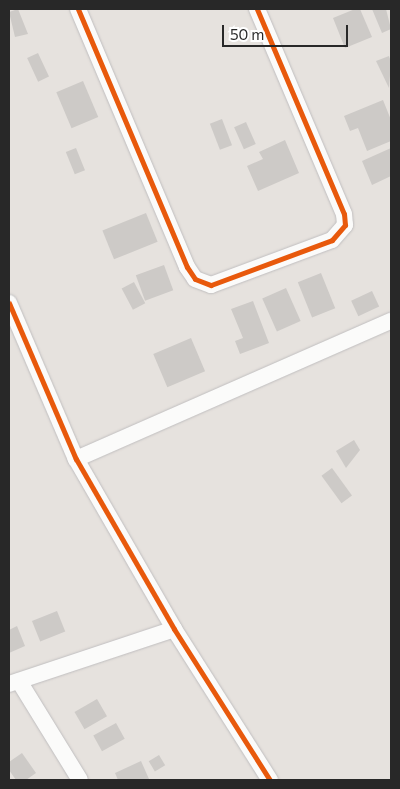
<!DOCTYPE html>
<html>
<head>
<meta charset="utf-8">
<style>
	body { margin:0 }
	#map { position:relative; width:400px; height:789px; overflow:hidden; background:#e6e2de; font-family:Commissioner,sans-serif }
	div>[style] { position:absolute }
	.building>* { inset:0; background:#cdcac7; transform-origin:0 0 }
	.roads { filter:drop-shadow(0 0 1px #c0bebf) drop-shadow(0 0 1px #c0bebf) }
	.street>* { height:16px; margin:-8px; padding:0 8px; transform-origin:8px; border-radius:8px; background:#fbfbfa }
	.cycleway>* { height:5px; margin:-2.5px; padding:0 2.5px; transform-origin:2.5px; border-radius:2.5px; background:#e8590c }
	span { translate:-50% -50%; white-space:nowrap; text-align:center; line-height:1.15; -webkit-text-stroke:4px #fff; paint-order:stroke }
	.frame { position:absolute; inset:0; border:10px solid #282828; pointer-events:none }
	.scale { position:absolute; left:222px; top:25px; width:126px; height:22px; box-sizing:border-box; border:2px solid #282828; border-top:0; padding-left:6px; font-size:15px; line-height:18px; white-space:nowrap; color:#282828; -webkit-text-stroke:4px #fff; paint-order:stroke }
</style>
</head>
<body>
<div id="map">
	<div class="building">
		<i style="clip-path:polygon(18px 9px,28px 34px,15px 37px,9px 12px)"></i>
		<i style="clip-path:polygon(355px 9px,360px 9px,372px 37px,345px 48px,333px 18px)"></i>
		<i style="clip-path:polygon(372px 9px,386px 9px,391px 29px,382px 33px)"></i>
		<i style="left:38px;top:53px;width:26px;height:12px;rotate:65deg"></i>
		<i style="clip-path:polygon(389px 56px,391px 62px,389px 88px,376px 61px)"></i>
		<i style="left:83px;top:81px;width:39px;height:29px;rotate:67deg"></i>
		<i style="clip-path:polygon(383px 100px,391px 120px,391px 141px,367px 151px,358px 128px,350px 131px,344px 116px)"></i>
		<i style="left:222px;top:119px;width:28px;height:13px;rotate:69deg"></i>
		<i style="left:246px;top:122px;width:24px;height:13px;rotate:66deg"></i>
		<i style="clip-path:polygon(285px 140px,299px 173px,258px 191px,247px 166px,263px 159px,259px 152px)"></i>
		<i style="left:76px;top:148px;width:24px;height:11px;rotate:68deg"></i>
		<i style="clip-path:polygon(391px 148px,391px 176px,372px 185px,362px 161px)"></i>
		<i style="left:146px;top:213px;width:31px;height:47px;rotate:68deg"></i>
		<i style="left:164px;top:265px;width:27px;height:30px;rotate:70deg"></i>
		<i style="left:321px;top:273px;width:38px;height:25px;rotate:68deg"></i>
		<i style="left:134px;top:282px;width:24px;height:14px;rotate:62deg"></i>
		<i style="left:286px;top:288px;width:36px;height:26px;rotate:66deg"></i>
		<i style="left:372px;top:291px;width:17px;height:23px;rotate:65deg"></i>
		<i style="clip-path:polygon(253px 301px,269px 343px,240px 354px,235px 341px,243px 338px,231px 309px)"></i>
		<i style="left:191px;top:338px;width:36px;height:41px;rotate:67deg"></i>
		<i style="clip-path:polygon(354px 440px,360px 450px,346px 468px,336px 451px)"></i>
		<i style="left:332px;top:468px;width:34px;height:13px;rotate:54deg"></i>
		<i style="left:57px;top:611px;width:22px;height:27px;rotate:68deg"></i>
		<i style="clip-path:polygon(17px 626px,25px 646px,9px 653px,9px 630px)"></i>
		<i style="left:97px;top:699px;width:20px;height:26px;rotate:60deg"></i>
		<i style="left:116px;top:723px;width:18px;height:26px;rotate:61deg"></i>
		<i style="clip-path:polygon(22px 753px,36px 773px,26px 780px,16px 780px,9px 770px,9px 762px)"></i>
		<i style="left:159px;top:755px;width:12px;height:12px;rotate:59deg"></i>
		<i style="clip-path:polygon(141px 761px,149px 779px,118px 780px,115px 773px)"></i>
	</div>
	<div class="roads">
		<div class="street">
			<i style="left:78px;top:9px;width:280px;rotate:67.1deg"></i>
			<i style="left:187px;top:267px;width:14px;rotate:56deg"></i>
			<i style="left:195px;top:279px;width:17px;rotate:21deg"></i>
			<i style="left:211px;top:285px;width:129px;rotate:-20.4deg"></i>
			<i style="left:332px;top:240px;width:20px;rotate:-49deg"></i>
			<i style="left:345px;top:225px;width:11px;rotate:-95deg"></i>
			<i style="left:344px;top:214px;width:223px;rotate:-113deg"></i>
			<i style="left:9px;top:303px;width:170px;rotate:66.8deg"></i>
			<i style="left:76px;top:459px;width:196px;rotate:60deg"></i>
			<i style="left:174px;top:629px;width:179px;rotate:57.6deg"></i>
			<i style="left:76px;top:459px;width:344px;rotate:-23.7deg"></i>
			<i style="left:19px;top:681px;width:116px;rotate:58.4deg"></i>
			<i style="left:9px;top:684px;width:174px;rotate:-18.4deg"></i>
		</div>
	</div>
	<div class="cycleway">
		<i style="left:78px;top:9px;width:280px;rotate:67.1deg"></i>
		<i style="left:187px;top:267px;width:14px;rotate:56deg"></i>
		<i style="left:195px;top:279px;width:17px;rotate:21deg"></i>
		<i style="left:211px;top:285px;width:129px;rotate:-20.4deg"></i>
		<i style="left:332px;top:240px;width:20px;rotate:-49deg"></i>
		<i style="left:345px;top:225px;width:11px;rotate:-95deg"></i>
		<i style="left:344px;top:214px;width:223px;rotate:-113deg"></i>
		<i style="left:9px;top:303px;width:170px;rotate:66.8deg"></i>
		<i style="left:76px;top:459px;width:196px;rotate:60deg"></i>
		<i style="left:174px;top:629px;width:179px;rotate:57.6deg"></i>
	</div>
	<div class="frame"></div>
	<div class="scale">50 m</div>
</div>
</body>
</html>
